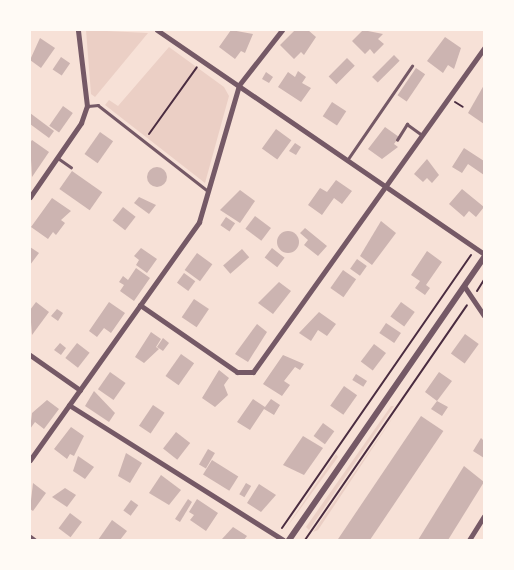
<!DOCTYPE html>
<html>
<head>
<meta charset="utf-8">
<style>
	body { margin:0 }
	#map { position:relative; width:514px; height:570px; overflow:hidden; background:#f7e1d7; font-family:"Source Sans 3",sans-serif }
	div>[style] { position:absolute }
	.green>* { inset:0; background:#ebcfc5 }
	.building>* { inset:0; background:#ccb4b1; transform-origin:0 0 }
	.round { border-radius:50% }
	.path>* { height:2px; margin:-1px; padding:0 1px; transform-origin:1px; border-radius:1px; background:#4a2c40 }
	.service>* { height:2.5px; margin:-1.25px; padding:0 1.25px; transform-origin:1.25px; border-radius:1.25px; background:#755966 }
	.minor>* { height:5px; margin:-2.5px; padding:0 2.5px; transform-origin:2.5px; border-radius:2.5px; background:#755966 }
	.tertiary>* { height:6px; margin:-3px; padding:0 3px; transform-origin:3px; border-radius:3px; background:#755966 }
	span { translate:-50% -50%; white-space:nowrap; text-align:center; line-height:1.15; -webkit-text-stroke:5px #fffaf5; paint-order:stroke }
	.frame { position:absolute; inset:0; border:31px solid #fffaf5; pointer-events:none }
</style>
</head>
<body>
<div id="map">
	<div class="green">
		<i style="clip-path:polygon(86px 30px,148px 33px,95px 97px,91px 94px)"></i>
		<i style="clip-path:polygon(169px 47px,224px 87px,229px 96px,205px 183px,105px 105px,109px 100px,118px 106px)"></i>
		<i style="clip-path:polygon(391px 406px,394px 406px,309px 530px,306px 527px)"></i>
		<i style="clip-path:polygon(398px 410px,318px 530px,313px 532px)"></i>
		<i style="clip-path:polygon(336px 454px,338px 457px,284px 531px)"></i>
	</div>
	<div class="building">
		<i style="clip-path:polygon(231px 30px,253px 34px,245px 53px,241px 51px,235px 59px,219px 47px)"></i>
		<i style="clip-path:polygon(295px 30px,308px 30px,316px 37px,304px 55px,301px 52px,294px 59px,280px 45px)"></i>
		<i style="clip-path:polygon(363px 30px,383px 34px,378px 39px,384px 44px,374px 54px,370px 49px,365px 54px,352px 41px)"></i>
		<i style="clip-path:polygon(445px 37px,461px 48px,454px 69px,448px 65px,443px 73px,427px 61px)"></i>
		<i style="clip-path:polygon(40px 38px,55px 48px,41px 68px,30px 60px)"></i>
		<i style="left:394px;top:55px;width:8px;height:31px;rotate:45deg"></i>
		<i style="left:61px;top:57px;width:11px;height:15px;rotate:34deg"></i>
		<i style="left:347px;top:58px;width:11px;height:26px;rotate:45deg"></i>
		<i style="left:416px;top:68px;width:11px;height:33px;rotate:34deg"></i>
		<i style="clip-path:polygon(298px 71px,306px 77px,302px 83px,311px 88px,301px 102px,278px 87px,288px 72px,295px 77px)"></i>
		<i style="clip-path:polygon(266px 72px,273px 77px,269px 83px,262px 79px)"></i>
		<i style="clip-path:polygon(484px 85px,484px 124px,468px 113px)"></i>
		<i style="left:332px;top:102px;width:17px;height:17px;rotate:33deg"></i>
		<i style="left:63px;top:106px;width:12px;height:24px;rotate:35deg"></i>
		<i style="clip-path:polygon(30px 113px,54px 131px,49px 138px,30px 124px)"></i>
		<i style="clip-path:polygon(385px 127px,399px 137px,394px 144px,398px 147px,382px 159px,368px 149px)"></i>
		<i style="left:276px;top:129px;width:19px;height:24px;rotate:36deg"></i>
		<i style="left:100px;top:132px;width:16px;height:27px;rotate:35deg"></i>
		<i style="clip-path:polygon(32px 140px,49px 152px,32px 177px,30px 143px)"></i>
		<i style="clip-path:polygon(295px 143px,301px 147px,296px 155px,289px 151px)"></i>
		<i style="clip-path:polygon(464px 148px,484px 161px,484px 175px,468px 164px,462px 173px,452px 167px)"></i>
		<i style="clip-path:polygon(427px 159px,439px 175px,432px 183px,427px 178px,423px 182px,414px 174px)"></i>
		<i class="round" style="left:147px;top:167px;width:20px;height:20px"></i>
		<i style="left:72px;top:171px;width:37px;height:22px;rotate:35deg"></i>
		<i style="clip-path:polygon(336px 180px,352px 191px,342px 204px,334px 198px,322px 215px,308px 205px,320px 188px,327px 192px)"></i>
		<i style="clip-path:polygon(462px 189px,484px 207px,476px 217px,469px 211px,464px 217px,449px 204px)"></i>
		<i style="clip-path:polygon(240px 190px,255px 201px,240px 223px,220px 210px)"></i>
		<i style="clip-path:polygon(139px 197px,156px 205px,149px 214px,134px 203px)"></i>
		<i style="clip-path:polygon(52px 198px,71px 211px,61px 220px,65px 223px,56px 235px,53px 232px,48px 239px,31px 227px)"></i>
		<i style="left:123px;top:207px;width:16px;height:17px;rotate:38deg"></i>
		<i style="left:255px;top:216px;width:20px;height:16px;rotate:37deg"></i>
		<i style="left:226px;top:217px;width:11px;height:10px;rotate:34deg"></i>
		<i style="clip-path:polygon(381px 221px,396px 233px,372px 265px,360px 256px)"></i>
		<i style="clip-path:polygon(305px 228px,327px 246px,318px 256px,304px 245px,308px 240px,300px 233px)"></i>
		<i class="round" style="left:277px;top:231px;width:22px;height:22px"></i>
		<i style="clip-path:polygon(30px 247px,39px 253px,30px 265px)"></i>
		<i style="clip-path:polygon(141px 248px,157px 259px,147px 273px,136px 265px,139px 260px,134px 256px)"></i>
		<i style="left:272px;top:248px;width:16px;height:12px;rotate:38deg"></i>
		<i style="left:242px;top:249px;width:11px;height:25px;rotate:49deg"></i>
		<i style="clip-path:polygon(427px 251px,442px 262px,426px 285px,430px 288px,425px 295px,415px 288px,420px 281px,411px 275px)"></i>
		<i style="left:197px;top:253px;width:19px;height:21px;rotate:36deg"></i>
		<i style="left:357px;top:259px;width:12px;height:12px;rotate:35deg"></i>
		<i style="clip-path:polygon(136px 268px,150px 278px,134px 301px,120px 291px,124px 285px,119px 282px,123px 276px,128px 280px)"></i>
		<i style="left:343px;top:270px;width:16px;height:22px;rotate:35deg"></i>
		<i style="left:184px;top:273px;width:14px;height:12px;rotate:36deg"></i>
		<i style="clip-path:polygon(279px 282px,291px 291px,273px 314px,258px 303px)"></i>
		<i style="left:194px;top:299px;width:18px;height:22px;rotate:34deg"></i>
		<i style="clip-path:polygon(36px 302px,49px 312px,32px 335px,30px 310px)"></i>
		<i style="clip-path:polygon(109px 302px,125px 313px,111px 333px,104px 328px,97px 337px,89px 331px)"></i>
		<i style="left:401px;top:302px;width:17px;height:18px;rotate:36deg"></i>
		<i style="clip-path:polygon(57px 309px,63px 313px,58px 321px,51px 316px)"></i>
		<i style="clip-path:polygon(319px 312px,336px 324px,327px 336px,318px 330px,311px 341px,299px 333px)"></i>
		<i style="left:386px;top:323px;width:18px;height:12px;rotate:34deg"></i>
		<i style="clip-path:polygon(257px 324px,267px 332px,248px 362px,235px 354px)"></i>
		<i style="clip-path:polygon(151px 332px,161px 339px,156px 347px,159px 349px,144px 363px,135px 357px)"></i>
		<i style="left:465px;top:334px;width:17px;height:24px;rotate:36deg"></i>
		<i style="clip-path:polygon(163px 338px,169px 343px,163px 351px,157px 347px)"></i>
		<i style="clip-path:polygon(60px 343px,66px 348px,61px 355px,54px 350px)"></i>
		<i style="left:77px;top:343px;width:16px;height:19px;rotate:38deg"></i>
		<i style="left:374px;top:344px;width:15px;height:22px;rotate:37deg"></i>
		<i style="left:181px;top:354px;width:16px;height:27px;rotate:35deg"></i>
		<i style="clip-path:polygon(283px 355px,304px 364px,300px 370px,295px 367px,284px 381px,290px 385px,282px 396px,263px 384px)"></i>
		<i style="clip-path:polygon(219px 370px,229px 378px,224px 385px,228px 395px,215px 407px,202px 398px)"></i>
		<i style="left:110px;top:372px;width:19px;height:21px;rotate:35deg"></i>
		<i style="clip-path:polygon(439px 372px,452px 381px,437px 401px,448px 407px,442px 416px,431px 409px,437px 401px,425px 392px)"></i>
		<i style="left:356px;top:374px;width:13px;height:7px;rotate:32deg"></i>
		<i style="left:344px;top:386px;width:16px;height:24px;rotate:35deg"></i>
		<i style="clip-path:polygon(94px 391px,115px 413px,109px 422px,85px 406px)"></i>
		<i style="clip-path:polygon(253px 399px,265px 407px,271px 399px,280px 405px,274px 415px,264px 409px,250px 430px,237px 422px)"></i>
		<i style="clip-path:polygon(47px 400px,59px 409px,44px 429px,35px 422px,30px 429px,32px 413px)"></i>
		<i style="left:153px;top:405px;width:14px;height:25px;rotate:34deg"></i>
		<i style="left:421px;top:416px;width:27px;height:151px;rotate:34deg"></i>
		<i style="left:323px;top:423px;width:14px;height:16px;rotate:36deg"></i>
		<i style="clip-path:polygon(71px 427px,84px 436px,74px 456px,70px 454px,67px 459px,54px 449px)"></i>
		<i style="left:176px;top:432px;width:18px;height:21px;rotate:38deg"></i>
		<i style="clip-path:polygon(303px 436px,323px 448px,304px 475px,283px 465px)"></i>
		<i style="clip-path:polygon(481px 438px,484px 441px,484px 458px,473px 451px)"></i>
		<i style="left:208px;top:449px;width:8px;height:18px;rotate:30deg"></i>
		<i style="clip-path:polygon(126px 453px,142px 463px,130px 483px,118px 476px)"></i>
		<i style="clip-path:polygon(78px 456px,94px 467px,85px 479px,73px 471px)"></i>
		<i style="left:212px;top:460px;width:31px;height:17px;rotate:32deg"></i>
		<i style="clip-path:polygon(464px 466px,484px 482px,448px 540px,418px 540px)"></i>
		<i style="clip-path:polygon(161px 475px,181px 490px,169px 505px,149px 493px)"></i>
		<i style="clip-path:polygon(33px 483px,46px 493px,33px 511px,30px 509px)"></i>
		<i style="left:246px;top:483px;width:6px;height:13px;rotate:31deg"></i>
		<i style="clip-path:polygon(259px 484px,276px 495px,261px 512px,247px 503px)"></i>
		<i style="clip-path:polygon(65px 488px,76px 495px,67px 507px,52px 497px)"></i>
		<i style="clip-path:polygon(188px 499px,192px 502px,180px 522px,175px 519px)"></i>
		<i style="clip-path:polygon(197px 499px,218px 513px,206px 531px,190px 520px,194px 515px,189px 512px)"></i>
		<i style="left:131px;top:500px;width:9px;height:13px;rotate:36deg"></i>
		<i style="left:70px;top:513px;width:15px;height:19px;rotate:37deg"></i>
		<i style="clip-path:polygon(112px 520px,127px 531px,120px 540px,98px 540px)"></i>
		<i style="clip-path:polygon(233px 527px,247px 536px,244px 540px,222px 539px)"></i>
	</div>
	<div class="path">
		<i style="left:455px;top:102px;width:9px;rotate:32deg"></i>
		<i style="left:149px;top:134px;width:82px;rotate:-54.4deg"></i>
		<i style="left:477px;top:291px;width:13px;rotate:-58deg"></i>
		<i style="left:282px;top:528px;width:332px;rotate:-55.3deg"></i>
		<i style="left:305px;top:540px;width:285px;rotate:-55.4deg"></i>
	</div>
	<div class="service">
		<i style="left:88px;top:106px;width:10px;rotate:-6deg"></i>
		<i style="left:98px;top:105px;width:140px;rotate:38deg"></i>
		<i style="left:397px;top:140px;width:19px;rotate:-58deg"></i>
		<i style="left:407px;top:124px;width:17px;rotate:36deg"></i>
		<i style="left:58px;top:158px;width:16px;rotate:35deg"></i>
		<i style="left:348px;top:159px;width:113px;rotate:-55.5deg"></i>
	</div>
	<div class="minor">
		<i style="left:157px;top:30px;width:396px;rotate:34.4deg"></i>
		<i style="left:30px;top:197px;width:90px;rotate:-55.4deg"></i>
		<i style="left:81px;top:123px;width:18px;rotate:-71deg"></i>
		<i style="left:87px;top:106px;width:77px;rotate:-96.8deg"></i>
		<i style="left:464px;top:286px;width:36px;rotate:56deg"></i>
		<i style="left:140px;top:305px;width:118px;rotate:34.6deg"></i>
		<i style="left:237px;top:372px;width:16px"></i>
		<i style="left:253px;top:372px;width:398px;rotate:-54.5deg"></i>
		<i style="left:30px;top:355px;width:61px;rotate:35deg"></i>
		<i style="left:69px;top:405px;width:253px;rotate:32.2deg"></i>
		<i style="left:30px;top:460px;width:292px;rotate:-54.6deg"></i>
		<i style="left:199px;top:222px;width:143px;rotate:-73.7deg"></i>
		<i style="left:239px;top:85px;width:70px;rotate:-52deg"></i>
		<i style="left:30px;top:537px;width:5px;rotate:37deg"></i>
		<i style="left:469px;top:540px;width:28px;rotate:-58deg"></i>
	</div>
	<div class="tertiary">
		<i style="left:289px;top:540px;width:344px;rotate:-55.4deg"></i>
	</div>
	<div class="frame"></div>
</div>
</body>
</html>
